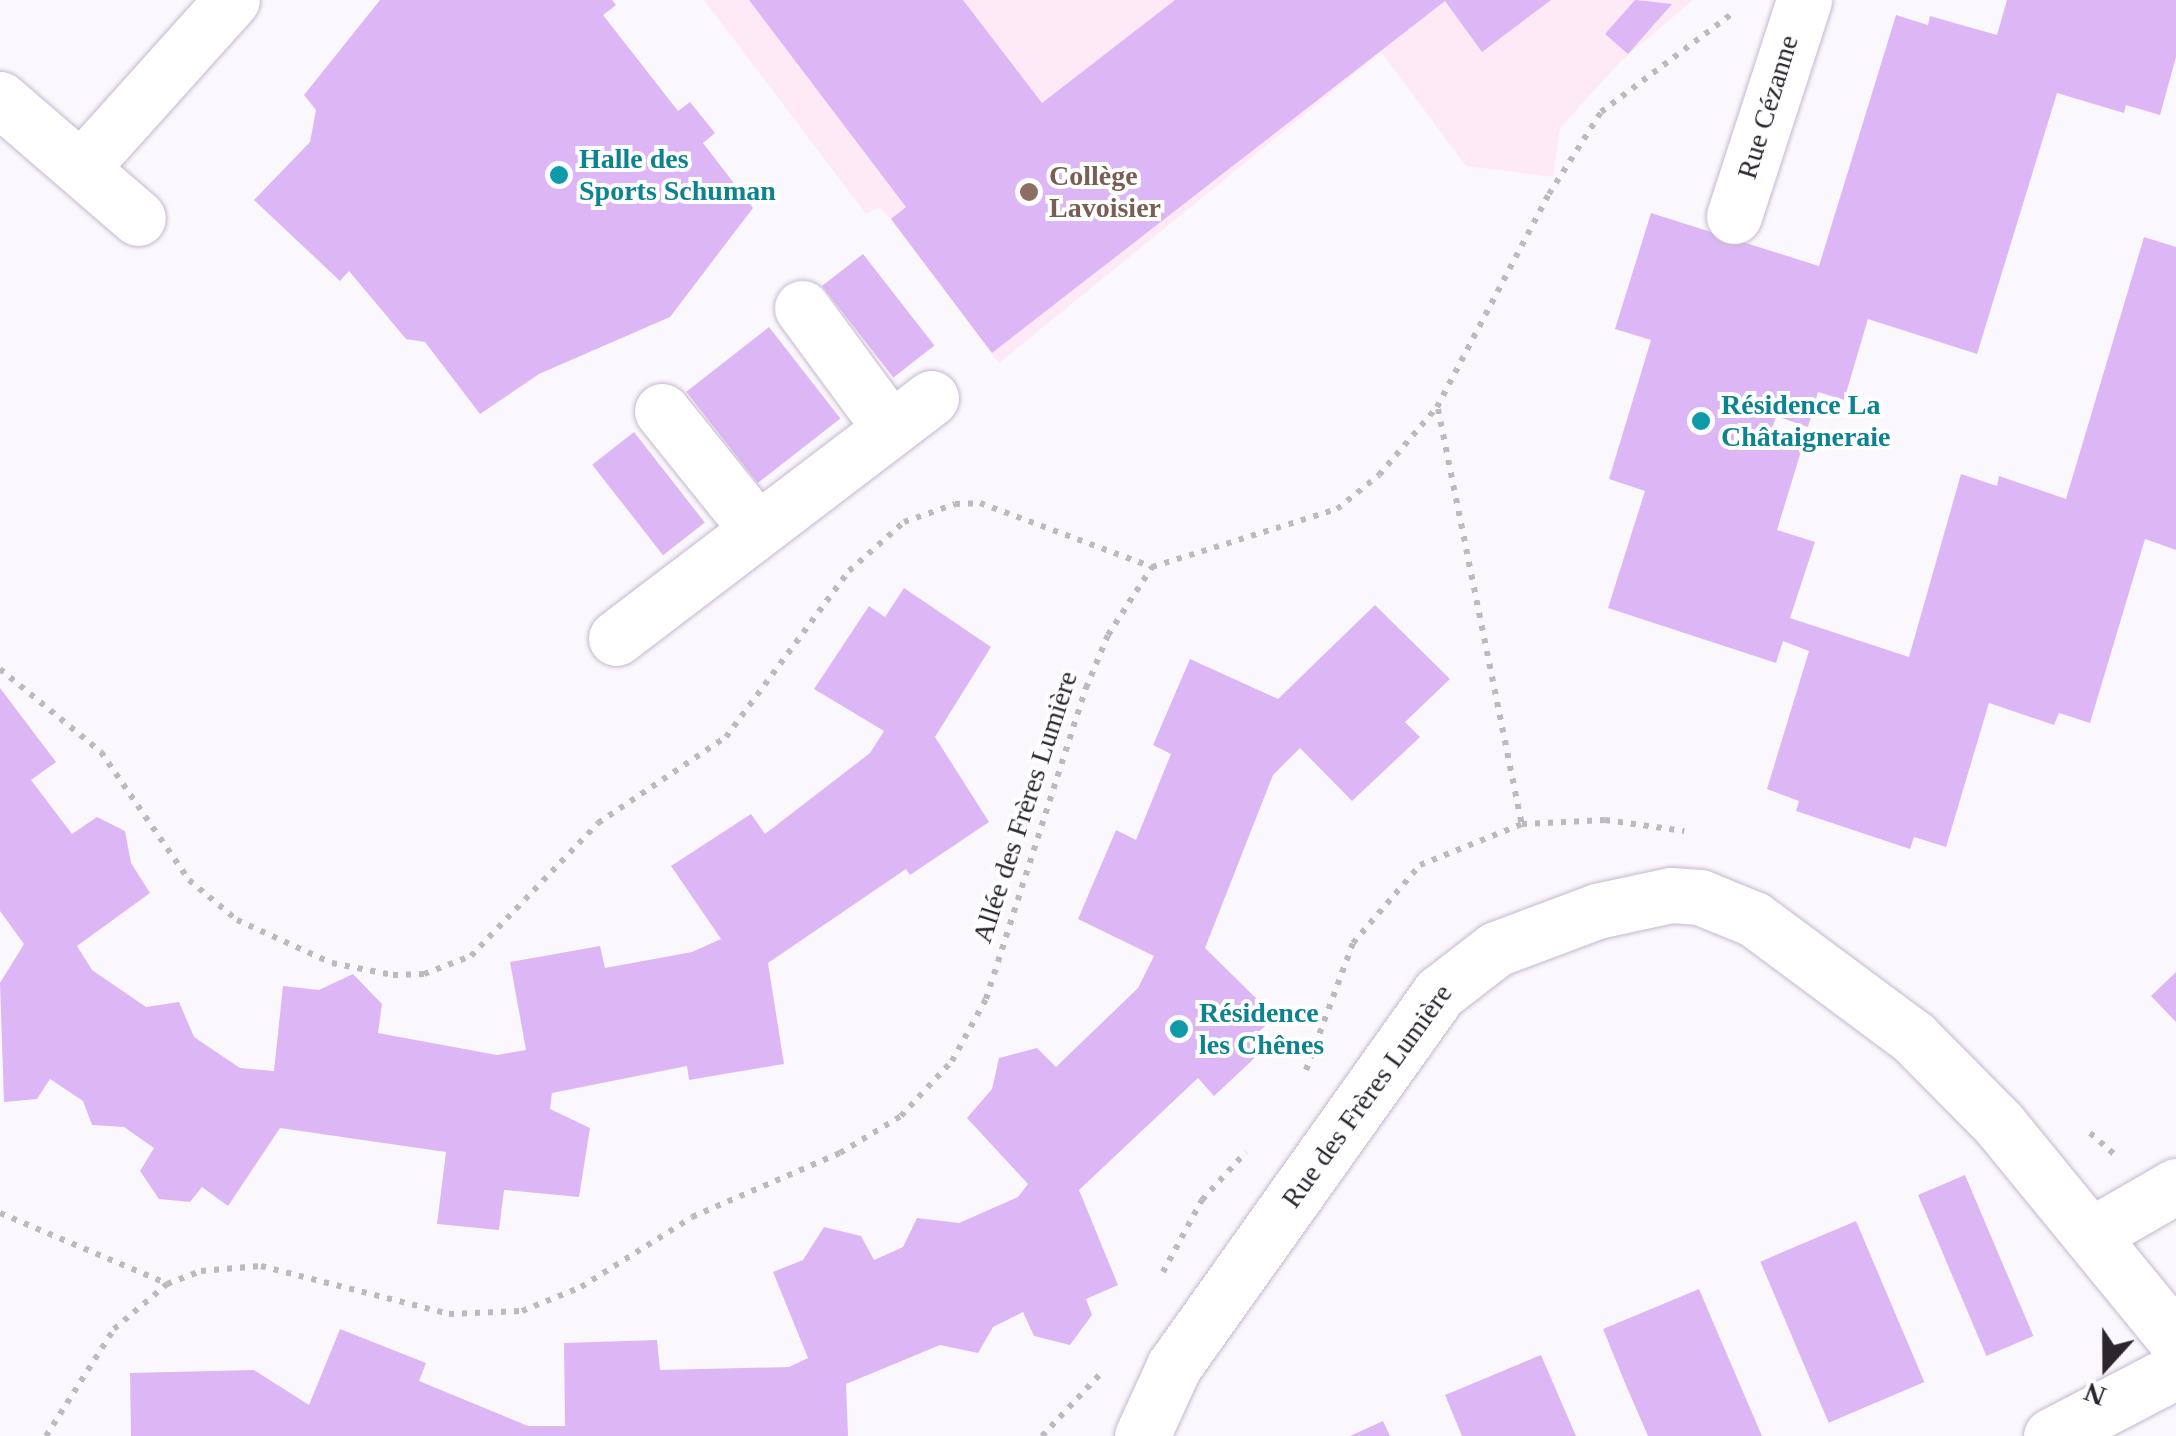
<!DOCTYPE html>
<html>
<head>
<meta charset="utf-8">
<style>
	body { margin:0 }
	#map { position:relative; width:2176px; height:1436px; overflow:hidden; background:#fbf8fd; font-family:Georgia,serif }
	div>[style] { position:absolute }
	.education>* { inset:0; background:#fee9f7 }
	.building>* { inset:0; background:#ddb7f5; transform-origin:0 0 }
	.path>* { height:6px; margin-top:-3px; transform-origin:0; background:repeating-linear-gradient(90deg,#bcb9bf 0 5px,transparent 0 13px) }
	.roads { filter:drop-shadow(0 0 2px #c5b7cf) drop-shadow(0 0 2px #c5b7cf) }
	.minor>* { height:55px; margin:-27.5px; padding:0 27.5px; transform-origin:27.5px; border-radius:27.5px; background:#fff }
	.dots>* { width:28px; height:28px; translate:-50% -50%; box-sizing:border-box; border:5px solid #fff; border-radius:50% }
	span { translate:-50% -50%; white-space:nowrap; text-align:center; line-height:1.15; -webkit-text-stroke:8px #fff; paint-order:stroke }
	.street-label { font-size:28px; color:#2a252e }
	.culture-label { font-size:28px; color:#0d838f; font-weight:700 }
	.left { translate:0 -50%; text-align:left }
	.education-label { font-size:28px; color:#785e54; font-weight:700 }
	.north { position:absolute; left:2056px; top:1316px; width:100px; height:100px; -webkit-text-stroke:8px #fff; paint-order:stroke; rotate:201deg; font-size:28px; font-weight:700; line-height:40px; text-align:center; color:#2a252e }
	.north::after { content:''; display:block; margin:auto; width:35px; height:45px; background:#2a252e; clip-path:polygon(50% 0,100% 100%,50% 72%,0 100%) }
</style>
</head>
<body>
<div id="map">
	<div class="education">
		<i style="clip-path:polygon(704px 0,1693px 0,1620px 62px,1560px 128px,1553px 177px,1466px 166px,1381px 52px,999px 363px,891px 219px,879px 207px,866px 214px)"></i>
	</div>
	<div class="building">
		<i style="clip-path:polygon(380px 0,612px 0,616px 5px,603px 15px,678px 111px,690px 102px,715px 133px,703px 143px,753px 208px,670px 317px,539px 374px,480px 414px,425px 342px,406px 339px,349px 271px,340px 281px,254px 200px,310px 142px,316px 110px,304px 95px)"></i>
		<i style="clip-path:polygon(749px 0,963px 0,1042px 103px,1175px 0,1551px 0,1482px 52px,1445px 1px,992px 353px,891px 219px,906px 207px)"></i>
		<i style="clip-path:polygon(1635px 0,1672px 4px,1628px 54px,1605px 34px)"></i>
		<i style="clip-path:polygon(2007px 0,2176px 0,2176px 57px,2160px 115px,2126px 105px,2124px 113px,2057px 93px,1977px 354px,1868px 319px,1844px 400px,1818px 392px,1808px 427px,1776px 416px,1770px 436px,1802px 448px,1777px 530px,1815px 542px,1790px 618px,1909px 657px,1961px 474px,1997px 486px,1999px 476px,2066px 499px,2144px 237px,2176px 247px,2176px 550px,2145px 539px,2090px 723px,2059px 713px,2054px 725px,1989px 703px,1946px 847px,1914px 837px,1910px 849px,1796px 811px,1799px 801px,1767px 789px,1809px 651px,1783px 641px,1776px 663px,1608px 608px,1645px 491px,1609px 479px,1651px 340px,1615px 329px,1651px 213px,1819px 266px,1896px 15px,1928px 25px,1930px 16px,1997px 35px)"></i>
		<i style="left:863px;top:254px;width:116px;height:52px;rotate:52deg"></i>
		<i style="left:769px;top:327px;width:116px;height:105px;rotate:52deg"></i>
		<i style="left:634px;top:432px;width:115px;height:53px;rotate:52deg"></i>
		<i style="clip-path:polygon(904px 588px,991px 647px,935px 737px,989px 822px,910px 875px,906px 869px,768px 963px,784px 1064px,689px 1080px,687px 1066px,552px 1093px,550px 1109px,590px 1128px,579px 1197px,504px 1190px,499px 1230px,437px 1224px,446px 1152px,280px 1128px,228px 1206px,202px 1187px,190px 1202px,159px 1199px,140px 1171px,154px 1148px,124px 1127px,92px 1125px,83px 1101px,50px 1079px,37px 1099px,4px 1102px,0 983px,24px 944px,0 911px,0 688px,56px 762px,31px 780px,72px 834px,97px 817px,125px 831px,131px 863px,150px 893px,77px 946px,92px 970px,146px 1007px,179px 1002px,194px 1037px,240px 1068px,274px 1071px,283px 986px,319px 990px,353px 974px,382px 1004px,378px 1033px,497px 1055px,526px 1050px,510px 962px,600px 946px,605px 968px,692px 952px,721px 939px,671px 866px,751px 814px,765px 834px,870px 753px,884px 731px,814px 689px,869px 606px,885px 617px)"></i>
		<i style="clip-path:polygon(1375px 605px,1450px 679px,1405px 722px,1420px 737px,1352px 801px,1300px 748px,1273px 775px,1205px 948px,1275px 1017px,1249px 1041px,1260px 1053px,1214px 1096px,1198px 1078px,1079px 1190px,1118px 1285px,1086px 1299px,1092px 1315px,1070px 1345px,1034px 1336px,1023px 1312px,993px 1327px,978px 1353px,940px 1345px,846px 1384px,848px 1436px,131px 1436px,130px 1373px,254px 1370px,309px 1405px,340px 1329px,426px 1363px,419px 1381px,528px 1426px,565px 1426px,564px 1343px,657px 1340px,660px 1370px,789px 1367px,808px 1358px,773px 1272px,803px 1260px,824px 1227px,861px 1236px,874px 1260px,903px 1247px,917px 1218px,959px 1223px,1018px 1197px,1028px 1184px,967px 1118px,992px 1089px,999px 1058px,1037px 1048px,1056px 1067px,1138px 988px,1154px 956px,1078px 919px,1116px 830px,1136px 840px,1171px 754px,1153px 745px,1190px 659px,1278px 699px)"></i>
		<i style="clip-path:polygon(2176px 972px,2176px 1022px,2151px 996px)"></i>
		<i style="left:1965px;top:1175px;width:175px;height:51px;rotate:67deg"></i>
		<i style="left:1856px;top:1221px;width:175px;height:104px;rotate:67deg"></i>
		<i style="clip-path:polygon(1699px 1289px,1710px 1315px,1762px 1436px,1648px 1436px,1625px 1383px,1603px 1329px)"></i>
		<i style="clip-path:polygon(1541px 1355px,1576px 1436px,1462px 1436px,1445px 1395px)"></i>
		<i style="clip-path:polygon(1383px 1421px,1390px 1436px,1350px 1436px)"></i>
	</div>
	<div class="path">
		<i style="left:1438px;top:409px;width:423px;rotate:78.6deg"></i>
		<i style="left:0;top:669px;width:131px;rotate:39.4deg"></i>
		<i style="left:101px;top:752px;width:155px;rotate:55.5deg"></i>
		<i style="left:189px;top:880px;width:62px;rotate:39.8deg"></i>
		<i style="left:237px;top:920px;width:104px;rotate:24.4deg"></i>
		<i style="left:332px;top:963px;width:62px;rotate:11.1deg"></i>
		<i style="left:393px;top:975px;width:31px;rotate:-2deg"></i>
		<i style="left:424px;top:974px;width:50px;rotate:-21deg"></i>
		<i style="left:471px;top:956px;width:184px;rotate:-46.3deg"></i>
		<i style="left:598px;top:823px;width:154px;rotate:-33.9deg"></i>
		<i style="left:726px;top:737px;width:207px;rotate:-53.5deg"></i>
		<i style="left:849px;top:571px;width:74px;rotate:-41.7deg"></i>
		<i style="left:904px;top:522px;width:54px;rotate:-19.4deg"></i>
		<i style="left:955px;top:504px;width:25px;rotate:-2deg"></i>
		<i style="left:980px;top:503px;width:184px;rotate:20.4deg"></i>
		<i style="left:1306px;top:1070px;width:135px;rotate:-69.7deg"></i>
		<i style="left:1353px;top:943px;width:103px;rotate:-49.3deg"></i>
		<i style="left:1420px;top:865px;width:110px;rotate:-21.9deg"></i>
		<i style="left:1522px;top:824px;width:83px;rotate:-2.8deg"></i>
		<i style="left:1605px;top:820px;width:80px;rotate:7.9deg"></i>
		<i style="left:2090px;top:1133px;width:33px;rotate:41deg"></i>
		<i style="left:0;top:1213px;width:180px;rotate:22.9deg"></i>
		<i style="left:1163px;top:1272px;width:82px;rotate:-61.6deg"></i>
		<i style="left:1202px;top:1200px;width:65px;rotate:-47.5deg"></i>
		<i style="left:46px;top:1436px;width:127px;rotate:-57.6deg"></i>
		<i style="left:114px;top:1329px;width:70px;rotate:-40.3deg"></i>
		<i style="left:167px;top:1284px;width:36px;rotate:-21deg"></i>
		<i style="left:201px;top:1271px;width:60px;rotate:-4.8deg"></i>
		<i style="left:261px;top:1266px;width:194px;rotate:14.3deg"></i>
		<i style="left:449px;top:1314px;width:73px;rotate:-2.4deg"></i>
		<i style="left:522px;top:1311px;width:64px;rotate:-22.1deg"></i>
		<i style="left:581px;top:1287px;width:131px;rotate:-32.2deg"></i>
		<i style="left:692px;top:1217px;width:161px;rotate:-23.4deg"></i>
		<i style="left:840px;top:1153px;width:71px;rotate:-31.2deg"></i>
		<i style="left:901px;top:1116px;width:75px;rotate:-47.2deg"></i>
		<i style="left:952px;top:1061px;width:71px;rotate:-61.3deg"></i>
		<i style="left:986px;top:999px;width:327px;rotate:-72.2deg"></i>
		<i style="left:1086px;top:688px;width:57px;rotate:-67.5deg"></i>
		<i style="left:1108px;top:635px;width:81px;rotate:-57.1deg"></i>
		<i style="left:1152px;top:567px;width:194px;rotate:-17.4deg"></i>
		<i style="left:1337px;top:509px;width:54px;rotate:-39deg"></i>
		<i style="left:1379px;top:475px;width:89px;rotate:-49.5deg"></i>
		<i style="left:1437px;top:407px;width:241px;rotate:-62.3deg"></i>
		<i style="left:1549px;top:194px;width:97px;rotate:-57.6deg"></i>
		<i style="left:1601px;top:112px;width:166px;rotate:-36.9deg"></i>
		<i style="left:1042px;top:1436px;width:89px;rotate:-46.8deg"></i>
	</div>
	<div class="roads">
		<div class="minor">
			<i style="left:0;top:99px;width:182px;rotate:40.8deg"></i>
			<i style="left:81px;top:168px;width:226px;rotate:-48.1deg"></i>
			<i style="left:1734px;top:216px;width:227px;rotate:-72deg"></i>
			<i style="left:802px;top:308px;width:149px;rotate:53.7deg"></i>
			<i style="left:662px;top:411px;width:150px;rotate:51.2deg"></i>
			<i style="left:616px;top:638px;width:396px;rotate:-37.3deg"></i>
			<i style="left:2091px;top:1235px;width:98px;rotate:-30deg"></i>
			<i style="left:1142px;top:1436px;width:77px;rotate:-65.4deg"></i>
			<i style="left:1174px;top:1366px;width:458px;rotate:-54.6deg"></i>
			<i style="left:1439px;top:993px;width:72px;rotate:-37.7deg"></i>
			<i style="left:1496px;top:949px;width:108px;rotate:-20.6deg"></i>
			<i style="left:1597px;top:911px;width:76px;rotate:-12.2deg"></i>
			<i style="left:1671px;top:895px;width:29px;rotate:4deg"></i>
			<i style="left:1700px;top:897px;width:58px;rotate:22.2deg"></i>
			<i style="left:1754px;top:919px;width:199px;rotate:36.6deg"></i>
			<i style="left:1914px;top:1038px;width:121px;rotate:45.3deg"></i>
			<i style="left:1999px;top:1124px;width:279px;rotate:50.7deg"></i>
			<i style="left:2051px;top:1436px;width:141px;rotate:-27.5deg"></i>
		</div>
	</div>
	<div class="dots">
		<i style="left:559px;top:175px;background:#0f9aa8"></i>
		<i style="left:1029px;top:192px;background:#8d6e63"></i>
		<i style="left:1701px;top:421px;background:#0f9aa8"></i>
		<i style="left:1179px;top:1029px;background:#0f9aa8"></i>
	</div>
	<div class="street-label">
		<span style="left:1768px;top:107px;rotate:-73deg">Rue Cézanne</span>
		<span style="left:1025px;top:807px;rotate:-72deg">Allée des Frères Lumière</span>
		<span style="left:1367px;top:1096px;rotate:-54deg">Rue des Frères Lumière</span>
	</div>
	<div class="culture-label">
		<span class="left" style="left:579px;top:175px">Halle des<br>Sports Schuman</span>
		<span class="left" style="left:1721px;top:421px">Résidence La<br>Châtaigneraie</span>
		<span class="left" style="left:1199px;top:1029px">Résidence<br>les Chênes</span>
	</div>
	<div class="education-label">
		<span class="left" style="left:1049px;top:192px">Collège<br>Lavoisier</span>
	</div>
	<div class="north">N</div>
</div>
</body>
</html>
